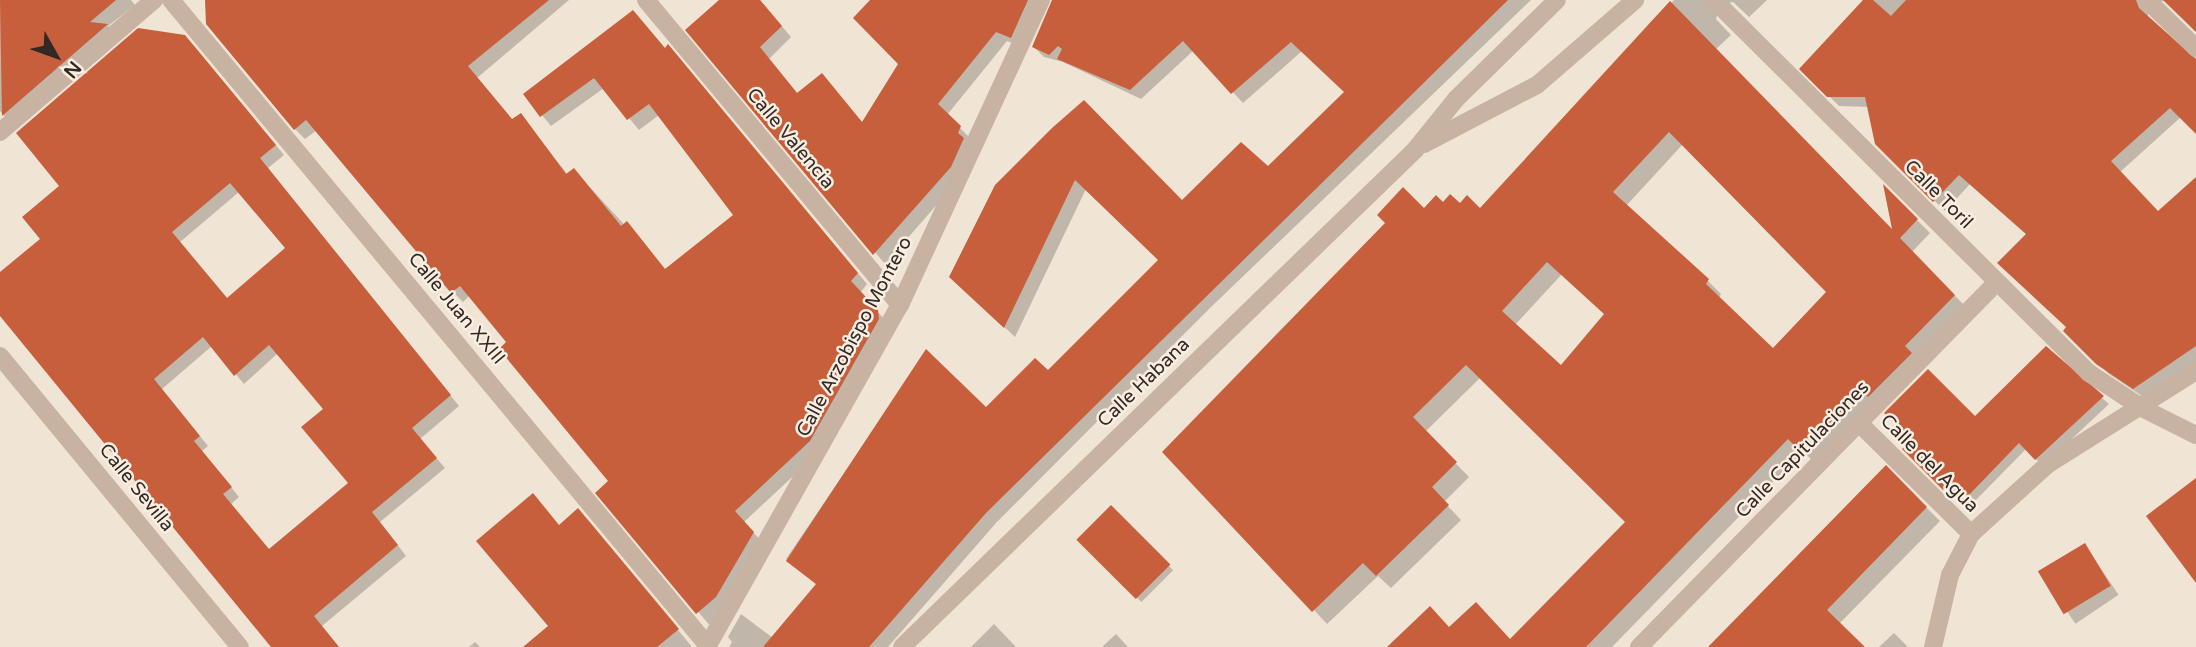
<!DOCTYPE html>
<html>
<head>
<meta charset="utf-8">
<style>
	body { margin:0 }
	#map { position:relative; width:2196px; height:647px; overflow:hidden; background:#f0e4d5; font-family:"Varela Round",sans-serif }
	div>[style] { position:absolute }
	.shadow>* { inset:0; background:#0003; transform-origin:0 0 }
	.building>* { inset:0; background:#c75e3c; transform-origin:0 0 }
	.minor>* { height:18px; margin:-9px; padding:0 9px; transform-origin:9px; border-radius:9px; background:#c8b3a2 }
	.tertiary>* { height:18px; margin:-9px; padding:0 9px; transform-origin:9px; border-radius:9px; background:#c8b3a2 }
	span { translate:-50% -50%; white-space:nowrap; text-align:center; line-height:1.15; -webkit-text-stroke:5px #f9eee1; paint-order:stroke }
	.street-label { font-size:19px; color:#322924 }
	.north { position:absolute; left:21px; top:21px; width:70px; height:70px; -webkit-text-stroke:5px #f9eee1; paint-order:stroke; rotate:130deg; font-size:19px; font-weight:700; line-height:28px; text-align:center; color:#322924 }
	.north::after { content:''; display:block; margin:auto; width:24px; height:32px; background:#322924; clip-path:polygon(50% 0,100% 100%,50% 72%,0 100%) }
</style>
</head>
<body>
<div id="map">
	<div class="shadow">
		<i style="clip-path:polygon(0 0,131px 0,135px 5px,108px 26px,118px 36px,14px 126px,0 111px)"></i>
		<i style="clip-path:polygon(207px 0,569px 0,418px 128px,513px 120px,521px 115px,568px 175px,574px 170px,666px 270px,735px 215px,659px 115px,639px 130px,604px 88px,551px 126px,525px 94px,665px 49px,678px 57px,867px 284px,860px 293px,888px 323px,820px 451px,744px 522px,763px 543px,717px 634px,598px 493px,611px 482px,509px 343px,470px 295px,463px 302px,452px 291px,317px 130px,305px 139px,295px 129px,208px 24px)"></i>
		<i style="clip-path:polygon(722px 0,760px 0,791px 37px,769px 59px,798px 94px,832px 86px,863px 123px,900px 63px,872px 0,1048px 0,1021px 47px,1007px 41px,947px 115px,970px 138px,961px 177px,885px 264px,688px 30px)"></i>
		<i style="clip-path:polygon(1054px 0,1531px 0,1210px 308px,996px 523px,888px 647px,729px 647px,732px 642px,728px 637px,741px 614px,773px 638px,817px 585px,786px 559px,926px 352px,986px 409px,1048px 373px,1160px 260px,1086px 189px,1015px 337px,962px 287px,1084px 102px,1182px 202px,1268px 169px,1346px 93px,1302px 51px,1243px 103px,1194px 50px,1141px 99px,1063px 62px,1044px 57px,1034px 47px)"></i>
		<i style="clip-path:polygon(evenodd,1674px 0,1767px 0,1749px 17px,1733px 2px,1720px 5px,1716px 19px,1731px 35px,1714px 51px,1895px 234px,1886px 189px,1930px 233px,1912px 252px,1968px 309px,1817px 465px,1803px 451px,1612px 647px,1390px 647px,1450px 629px,1510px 641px,1627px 522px,1481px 377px,1425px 432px,1469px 477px,1444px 502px,1461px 520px,1391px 588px,1378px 576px,1327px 624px,1314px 610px,1424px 210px,1444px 204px,1480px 211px,1674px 0,1683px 144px,1829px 292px,1773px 351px,1719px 298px,1721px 294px,1708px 281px,1626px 206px,1683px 144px,1674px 0,1562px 274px,1606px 314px,1561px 368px,1515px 325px,1562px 274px)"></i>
		<i style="clip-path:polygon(1865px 0,2196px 0,2196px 32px,2167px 1px,2148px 2px,2148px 19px,2196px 60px,2196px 132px,2181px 117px,2120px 172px,2158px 213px,2196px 179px,2196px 363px,2145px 398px,2109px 374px,2065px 331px,2068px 328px,2027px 235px,1970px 184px,1945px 211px,1876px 143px,1869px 107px,1839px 106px,1802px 69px)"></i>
		<i style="clip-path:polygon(evenodd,194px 46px,284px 155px,268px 168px,459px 406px,420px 439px,445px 468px,380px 522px,406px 556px,322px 626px,339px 647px,274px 647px,0 314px,0 274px,43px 239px,61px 186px,194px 46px,239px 192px,287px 249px,228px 299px,180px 242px,239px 192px,194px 46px,212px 346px,244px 384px,278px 353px,325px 409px,350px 483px,270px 551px,231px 504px,239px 497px,202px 451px,208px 446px,162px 389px,212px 346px)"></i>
		<i style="clip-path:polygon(2046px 349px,2109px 404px,2043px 466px,2026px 449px,1974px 502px,1959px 487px,1951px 496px,1904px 449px,1975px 418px)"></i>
		<i style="clip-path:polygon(1886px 468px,1940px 521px,1839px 624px,1863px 647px,1711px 647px)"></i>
		<i style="left:1111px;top:508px;width:88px;height:45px;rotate:45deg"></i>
		<i style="clip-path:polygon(588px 520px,692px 647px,526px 647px,551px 626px,560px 527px)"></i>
		<i style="left:2085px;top:545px;width:60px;height:52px;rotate:56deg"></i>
		<i style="clip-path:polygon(994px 624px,1016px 647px,971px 647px)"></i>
		<i style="clip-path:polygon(1894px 633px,1908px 647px,1879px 647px)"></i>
		<i style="clip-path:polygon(1116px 634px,1128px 647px,1102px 647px)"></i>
		<i style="clip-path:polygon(475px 642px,480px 647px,469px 647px)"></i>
	</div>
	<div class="building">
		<i style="clip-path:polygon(0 0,116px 0,90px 22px,108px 24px,2px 116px)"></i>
		<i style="clip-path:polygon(205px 0,549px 0,468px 66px,512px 119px,521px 113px,566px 174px,574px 168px,621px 226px,627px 221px,665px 269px,733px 215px,649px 104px,627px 120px,594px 78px,540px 117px,523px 94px,633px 10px,665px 48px,668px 44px,858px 273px,851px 281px,878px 310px,879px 319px,810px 441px,735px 511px,754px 532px,716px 597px,696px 614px,595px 493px,608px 481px,499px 349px,506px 342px,460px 286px,451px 293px,306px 120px,294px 130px,206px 24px)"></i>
		<i style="clip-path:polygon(719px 0,760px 0,782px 26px,760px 47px,797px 93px,822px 73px,862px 122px,898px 64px,853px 18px,870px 0,1028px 0,1011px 38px,996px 32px,938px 104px,961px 126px,958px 133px,964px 138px,951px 167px,873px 255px,685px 30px)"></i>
		<i style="clip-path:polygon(1052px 0,1508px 0,986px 513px,869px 647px,763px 647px,816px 584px,786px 561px,926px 349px,986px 407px,1035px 358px,1048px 370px,1158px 260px,1075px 180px,1004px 328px,949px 277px,995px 185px,1052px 128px,1084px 100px,1182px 200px,1241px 142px,1268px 166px,1344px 92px,1291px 42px,1231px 94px,1183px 41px,1130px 90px,1057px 59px,1062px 49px,1058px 46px,1049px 55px,1032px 47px)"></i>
		<i style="clip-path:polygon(1863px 0,1873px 0,1891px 16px,1906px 0,2136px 0,2139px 8px,2196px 59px,2196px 134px,2170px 108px,2111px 161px,2158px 211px,2196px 177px,2196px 346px,2133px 389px,2096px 364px,2063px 331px,2066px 327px,1997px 263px,2026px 234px,1959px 175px,1933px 202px,1875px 144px,1865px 97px,1827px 97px,1799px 69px)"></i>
		<i style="clip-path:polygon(2163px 0,2196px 0,2196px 32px)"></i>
		<i style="clip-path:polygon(evenodd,1670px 1px,1892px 229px,1883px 184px,1918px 219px,1900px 238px,1955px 295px,1905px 346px,1912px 353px,1868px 397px,1862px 391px,1802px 453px,1788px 439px,1586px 647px,1387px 647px,1430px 606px,1449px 627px,1476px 602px,1510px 639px,1625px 522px,1466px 365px,1413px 417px,1457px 462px,1432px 487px,1449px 505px,1376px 576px,1363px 563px,1312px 612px,1162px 452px,1385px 223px,1377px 215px,1403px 187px,1424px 208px,1436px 195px,1443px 202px,1450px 194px,1460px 203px,1467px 195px,1480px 208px,1670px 1px,1669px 132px,1826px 292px,1773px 348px,1706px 284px,1709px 279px,1613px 192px,1669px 132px,1670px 1px,1547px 262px,1604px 314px,1561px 365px,1502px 311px,1547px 262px)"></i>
		<i style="clip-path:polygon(evenodd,138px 28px,185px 35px,276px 145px,260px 158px,451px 395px,412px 428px,437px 458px,372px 512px,398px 545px,314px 616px,339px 647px,271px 647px,0 316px,0 272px,40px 239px,22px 217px,59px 186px,16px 133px,138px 28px,230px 183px,285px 248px,227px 298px,172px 232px,230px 183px,138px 28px,203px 337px,234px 376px,269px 345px,323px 409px,301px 427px,348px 483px,269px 549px,223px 494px,232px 487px,194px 441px,200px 436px,154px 379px,203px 337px)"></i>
		<i style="clip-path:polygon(2046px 346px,2104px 396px,2035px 460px,2019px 443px,1967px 497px,1952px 482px,1943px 490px,1902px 449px,1911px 440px,1884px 413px,1928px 369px,1975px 416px)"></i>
		<i style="clip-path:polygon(1886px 465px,1927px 507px,1827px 610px,1865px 647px,1708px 647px)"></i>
		<i style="clip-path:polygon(2196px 478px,2196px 583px,2146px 516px)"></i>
		<i style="clip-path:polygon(533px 493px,559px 525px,578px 508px,679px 629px,657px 647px,523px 647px,548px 626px,476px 541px)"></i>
		<i style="left:1111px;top:505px;width:84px;height:49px;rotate:45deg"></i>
		<i style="left:2085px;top:543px;width:50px;height:55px;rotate:59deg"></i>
	</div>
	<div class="minor">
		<i style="left:171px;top:0;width:840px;rotate:50.26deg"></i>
		<i style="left:1714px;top:0;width:529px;rotate:44.85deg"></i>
		<i style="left:2089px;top:373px;width:64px;rotate:33.4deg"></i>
		<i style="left:2142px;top:408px;width:60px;rotate:26.6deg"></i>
		<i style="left:2147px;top:0;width:69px;rotate:44.4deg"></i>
		<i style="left:0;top:132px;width:203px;rotate:-40.6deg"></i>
		<i style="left:1424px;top:144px;width:127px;rotate:-27.6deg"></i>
		<i style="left:1537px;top:85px;width:130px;rotate:-40.9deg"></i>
		<i style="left:0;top:356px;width:377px;rotate:50.5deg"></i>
		<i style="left:1859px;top:423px;width:158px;rotate:44.7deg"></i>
		<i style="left:902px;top:647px;width:714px;rotate:-44.09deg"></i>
		<i style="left:1415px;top:150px;width:65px;rotate:-51.2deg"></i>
		<i style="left:1456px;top:99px;width:141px;rotate:-44.4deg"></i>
		<i style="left:1639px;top:647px;width:510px;rotate:-45.56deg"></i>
		<i style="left:1933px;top:647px;width:74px;rotate:-76.7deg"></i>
		<i style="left:1950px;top:575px;width:46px;rotate:-62.9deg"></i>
		<i style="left:1971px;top:534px;width:103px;rotate:-42.2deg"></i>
		<i style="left:2047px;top:465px;width:176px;rotate:-32.2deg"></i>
	</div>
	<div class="tertiary">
		<i style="left:646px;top:0;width:397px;rotate:50.2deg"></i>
		<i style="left:707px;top:647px;width:393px;rotate:-60.6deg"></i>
		<i style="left:900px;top:305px;width:336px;rotate:-65.2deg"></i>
	</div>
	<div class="street-label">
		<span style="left:790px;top:139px;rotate:50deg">Calle Valencia</span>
		<span style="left:1938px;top:195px;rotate:45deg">Calle Toril</span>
		<span style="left:456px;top:309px;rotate:50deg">Calle Juan XXIII</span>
		<span style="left:855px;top:337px;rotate:-62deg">Calle Arzobispo Montero</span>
		<span style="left:1144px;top:383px;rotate:-44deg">Calle Habana</span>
		<span style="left:1803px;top:450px;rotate:-46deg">Calle Capitulaciones</span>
		<span style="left:1929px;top:464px;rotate:45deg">Calle del Agua</span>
		<span style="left:136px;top:488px;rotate:51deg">Calle Sevilla</span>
	</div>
	<div class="north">N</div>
</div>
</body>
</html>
